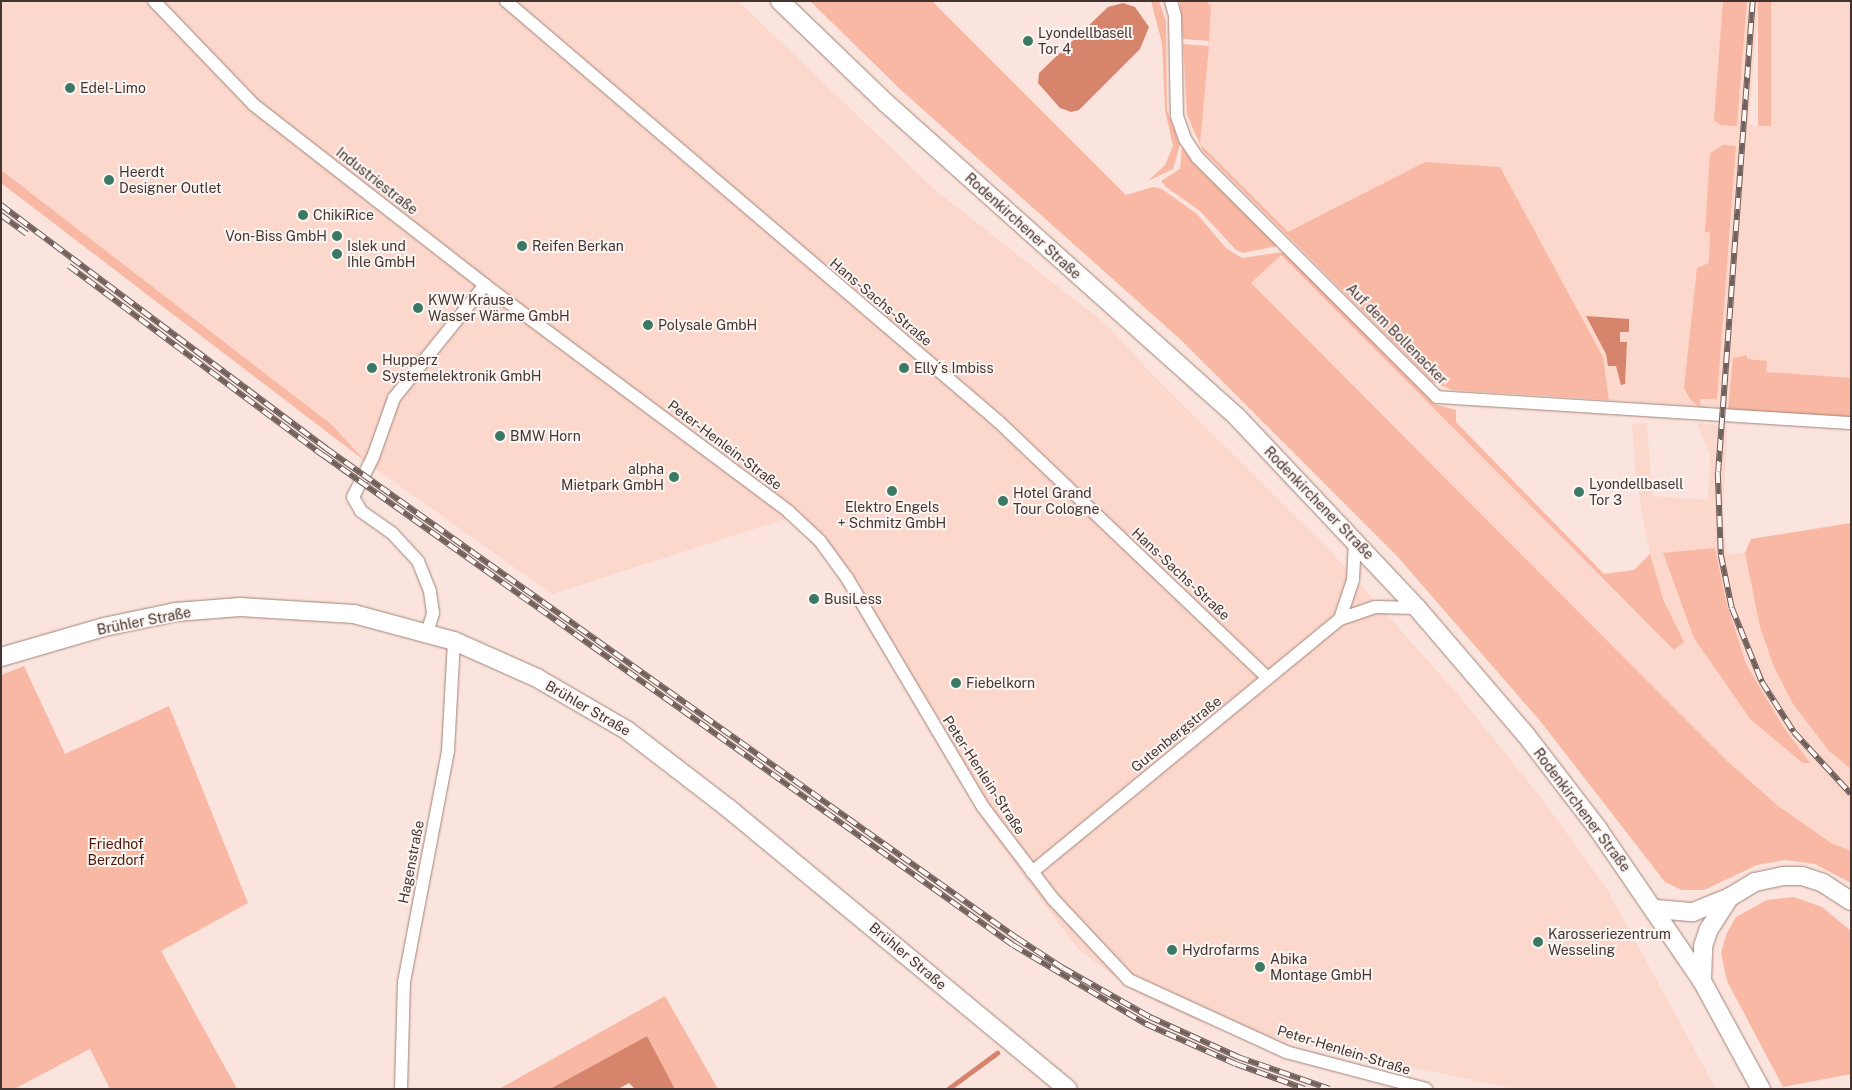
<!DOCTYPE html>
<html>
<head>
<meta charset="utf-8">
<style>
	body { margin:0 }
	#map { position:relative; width:1852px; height:1090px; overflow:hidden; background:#fae4dd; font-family:"Public Sans",sans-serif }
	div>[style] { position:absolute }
	.built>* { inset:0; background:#fbd7cc }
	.green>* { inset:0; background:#f9b8a3; transform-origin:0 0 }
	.water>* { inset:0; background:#d6856c }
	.stream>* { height:4.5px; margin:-2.25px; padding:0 2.25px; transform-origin:2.25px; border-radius:2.25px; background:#d6856c }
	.roads { filter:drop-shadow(0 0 1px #a38278) drop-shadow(0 0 1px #a38278) }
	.minor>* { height:12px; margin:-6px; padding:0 6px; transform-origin:6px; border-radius:6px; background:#fff }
	.secondary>* { height:18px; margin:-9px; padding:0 9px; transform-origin:9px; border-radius:9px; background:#fff }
	.rail>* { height:5.5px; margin-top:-2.75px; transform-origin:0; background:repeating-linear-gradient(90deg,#fcf5f2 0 11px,#71605b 0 22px); box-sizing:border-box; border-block:1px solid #71605b }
	.dots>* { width:14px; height:14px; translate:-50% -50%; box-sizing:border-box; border:2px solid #fcf5f2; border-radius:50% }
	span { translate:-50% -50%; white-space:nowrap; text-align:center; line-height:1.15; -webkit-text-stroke:4px #fcf5f2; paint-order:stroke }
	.poi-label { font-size:14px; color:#433430 }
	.left { translate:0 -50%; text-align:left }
	.right { translate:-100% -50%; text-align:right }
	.street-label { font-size:14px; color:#433430 }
	.park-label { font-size:14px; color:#4b1807 }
	.frame { position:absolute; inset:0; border:2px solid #433430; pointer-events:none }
</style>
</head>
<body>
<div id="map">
	<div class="built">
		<i style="clip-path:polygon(1px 1px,738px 1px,935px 190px,1108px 326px,1147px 369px,1334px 555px,1459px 696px,1542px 799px,1608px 891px,1716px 1089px,1515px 1089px,1200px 1022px,1134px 991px,1078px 949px,983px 821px,829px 562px,788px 518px,552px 594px,365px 461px,332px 425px,1px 170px)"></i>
		<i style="clip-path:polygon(evenodd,1206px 1px,1723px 1px,1715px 120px,1737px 126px,1747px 1px,1758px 1px,1749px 125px,1762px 126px,1771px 1px,1851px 1px,1851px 415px,1609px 400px,1603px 357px,1500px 167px,1424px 162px,1288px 233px,1200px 144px,1211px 7px,1206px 1px,1736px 146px,1717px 399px,1697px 269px,1709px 263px,1710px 231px,1705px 233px,1736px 146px)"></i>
		<i style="clip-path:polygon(1280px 255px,1674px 650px,1684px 642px,1663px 599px,1650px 554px,1636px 478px,1632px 424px,1647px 423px,1652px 496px,1708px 500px,1710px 455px,1697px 423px,1727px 426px,1723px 513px,1727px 554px,1745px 553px,1760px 627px,1793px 704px,1829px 751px,1851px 769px,1851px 851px,1831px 843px,1777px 805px,1725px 759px,1251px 283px)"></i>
	</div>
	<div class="green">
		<i style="clip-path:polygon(810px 1px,932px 1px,1126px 195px,1153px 187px,1162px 189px,1197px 214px,1226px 248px,1242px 258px,1283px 252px,1434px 404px,1456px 410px,1456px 422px,1604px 574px,1634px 570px,1650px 554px,1663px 599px,1684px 642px,1674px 650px,1281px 255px,1251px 283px,1725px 759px,1777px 805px,1831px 843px,1851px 851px,1851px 883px,1815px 864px,1785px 860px,1757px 865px,1704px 890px,1682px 890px,1665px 882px,1541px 722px,1397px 556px,1180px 339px,901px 90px)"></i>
		<i style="clip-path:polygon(1151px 1px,1159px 1px,1166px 21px,1167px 110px,1180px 145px,1173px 169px,1148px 181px,1165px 165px,1173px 146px,1165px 110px,1162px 43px)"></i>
		<i style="clip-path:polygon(1180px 1px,1206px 1px,1211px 6px,1209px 41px,1183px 39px)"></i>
		<i style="clip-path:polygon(1723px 1px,1747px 1px,1737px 126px,1720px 125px,1714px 120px)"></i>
		<i style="left:1758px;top:1px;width:13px;height:125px"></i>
		<i style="clip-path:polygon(1183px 44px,1209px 46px,1200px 144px,1288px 232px,1425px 162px,1500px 167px,1603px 357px,1609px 400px,1452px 390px,1433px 382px,1203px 151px,1187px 115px)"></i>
		<i style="clip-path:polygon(1723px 145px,1736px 146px,1717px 399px,1700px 399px,1700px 406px,1717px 409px,1699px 407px,1690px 399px,1684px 388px,1697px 268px,1709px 263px,1710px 231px,1705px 233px,1710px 153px)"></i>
		<i style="clip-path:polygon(1182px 147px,1193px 163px,1277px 246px,1243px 253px,1236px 250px,1200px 211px,1166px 187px,1161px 181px,1180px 169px)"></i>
		<i style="clip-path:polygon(1px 170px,332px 425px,365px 461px,1px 183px)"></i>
		<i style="clip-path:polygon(1747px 355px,1747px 359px,1767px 361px,1766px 372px,1851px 378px,1851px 418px,1728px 410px,1733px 358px)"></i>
		<i style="clip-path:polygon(1851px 523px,1851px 769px,1829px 751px,1793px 704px,1774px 667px,1760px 627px,1745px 553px,1751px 539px)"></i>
		<i style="clip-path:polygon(1715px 548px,1726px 601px,1746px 664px,1784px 728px,1810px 763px,1803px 763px,1751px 720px,1694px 638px,1663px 553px)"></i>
		<i style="clip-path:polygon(24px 666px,65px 754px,169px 706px,248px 903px,161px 951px,237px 1089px,110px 1089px,90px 1049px,14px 1089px,1px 1089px,1px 675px)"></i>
		<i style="clip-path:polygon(1794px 897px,1822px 907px,1851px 931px,1851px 1074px,1783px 1087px,1727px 981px,1721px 953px,1726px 935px,1736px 917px,1767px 900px)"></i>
		<i style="clip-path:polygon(665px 996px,718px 1089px,675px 1089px,647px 1036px,550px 1089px,499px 1089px)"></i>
	</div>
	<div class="water">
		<i style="clip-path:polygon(1123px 3px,1135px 7px,1149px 27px,1140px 49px,1079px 110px,1071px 112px,1060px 108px,1038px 83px,1039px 73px,1108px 7px)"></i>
		<i style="clip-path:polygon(1586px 316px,1629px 319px,1629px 332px,1620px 332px,1620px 342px,1627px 342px,1625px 384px,1621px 385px,1616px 366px,1608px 366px,1606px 354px)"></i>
		<i style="clip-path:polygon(647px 1036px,675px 1089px,635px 1089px,629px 1083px,618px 1089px,550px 1089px)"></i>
	</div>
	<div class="stream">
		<i style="left:948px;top:1089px;width:61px;rotate:-36.3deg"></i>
	</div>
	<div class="roads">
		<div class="minor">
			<i style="left:154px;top:1px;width:144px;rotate:46.1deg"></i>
			<i style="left:254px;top:105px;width:293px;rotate:37.9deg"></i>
			<i style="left:485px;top:285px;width:379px;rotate:36.7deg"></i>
			<i style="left:789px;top:512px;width:42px;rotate:43.1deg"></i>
			<i style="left:820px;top:541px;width:46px;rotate:53.9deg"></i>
			<i style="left:847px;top:578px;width:266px;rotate:59.3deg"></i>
			<i style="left:983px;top:807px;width:116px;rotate:52.7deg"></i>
			<i style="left:1053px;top:899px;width:111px;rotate:46.8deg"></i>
			<i style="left:1129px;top:980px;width:173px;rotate:24.6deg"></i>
			<i style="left:1286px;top:1052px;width:145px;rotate:14.8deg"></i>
			<i style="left:506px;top:1px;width:648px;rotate:40.5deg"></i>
			<i style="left:999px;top:422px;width:371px;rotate:43.6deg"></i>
			<i style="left:1171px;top:1px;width:16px;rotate:75deg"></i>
			<i style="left:1175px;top:16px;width:100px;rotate:88.9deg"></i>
			<i style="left:1177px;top:116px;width:24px;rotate:71deg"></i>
			<i style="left:1185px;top:139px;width:23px;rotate:56deg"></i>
			<i style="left:1198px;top:158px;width:338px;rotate:45deg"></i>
			<i style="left:1437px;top:397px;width:415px;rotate:3.6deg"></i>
			<i style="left:1340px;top:619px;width:41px;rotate:-71.6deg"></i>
			<i style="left:1353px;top:580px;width:40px;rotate:-87.1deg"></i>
			<i style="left:427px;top:633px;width:21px;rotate:-73deg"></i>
			<i style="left:433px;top:613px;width:22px;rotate:-98deg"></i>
			<i style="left:430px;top:591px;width:32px;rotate:-112deg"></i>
			<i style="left:418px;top:561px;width:38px;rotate:-133deg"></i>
			<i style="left:392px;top:533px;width:38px;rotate:-145deg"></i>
			<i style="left:361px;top:511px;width:16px;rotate:-120deg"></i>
			<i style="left:353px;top:497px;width:45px;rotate:-63.4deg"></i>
			<i style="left:373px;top:457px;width:63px;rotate:-70.4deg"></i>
			<i style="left:394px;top:398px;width:145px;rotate:-51.2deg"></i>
			<i style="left:1032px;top:872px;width:399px;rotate:-39.4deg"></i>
			<i style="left:1340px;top:619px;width:37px;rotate:-19deg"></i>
			<i style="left:1375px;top:607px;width:42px;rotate:1.4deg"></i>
			<i style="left:401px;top:1089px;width:107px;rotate:-88.4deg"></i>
			<i style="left:404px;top:982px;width:235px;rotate:-79.2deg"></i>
			<i style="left:448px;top:751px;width:110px;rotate:-86.9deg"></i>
		</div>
		<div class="secondary">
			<i style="left:780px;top:1px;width:147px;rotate:43.9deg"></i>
			<i style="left:886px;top:103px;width:472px;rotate:41.8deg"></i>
			<i style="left:1238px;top:418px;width:261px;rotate:46.7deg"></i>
			<i style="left:1417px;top:608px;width:167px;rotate:49.4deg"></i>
			<i style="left:1526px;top:735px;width:118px;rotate:52.5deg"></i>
			<i style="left:1598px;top:829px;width:184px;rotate:55.6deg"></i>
			<i style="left:1702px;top:981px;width:123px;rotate:61.4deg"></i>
			<i style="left:1px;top:657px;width:107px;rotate:-16.2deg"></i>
			<i style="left:104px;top:627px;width:74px;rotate:-11.8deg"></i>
			<i style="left:176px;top:612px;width:64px;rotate:-4.5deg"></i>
			<i style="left:240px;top:607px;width:114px;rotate:3.5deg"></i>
			<i style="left:354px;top:614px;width:104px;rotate:15.1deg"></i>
			<i style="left:454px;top:641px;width:91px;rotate:24deg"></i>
			<i style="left:537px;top:678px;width:105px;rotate:30.2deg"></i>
			<i style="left:628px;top:731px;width:126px;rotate:37.6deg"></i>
			<i style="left:728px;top:808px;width:441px;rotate:39.6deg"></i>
			<i style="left:1656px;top:909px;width:37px;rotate:5deg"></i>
			<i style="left:1693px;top:912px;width:40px;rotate:-22deg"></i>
			<i style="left:1730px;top:897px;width:29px;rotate:-31deg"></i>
			<i style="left:1755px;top:882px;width:29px;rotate:-12deg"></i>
			<i style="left:1783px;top:876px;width:19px"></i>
			<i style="left:1802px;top:876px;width:22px;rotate:18deg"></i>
			<i style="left:1823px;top:883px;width:33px;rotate:33deg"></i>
			<i style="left:1702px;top:981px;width:35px;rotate:-88deg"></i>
			<i style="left:1703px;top:946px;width:18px;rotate:-71deg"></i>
			<i style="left:1709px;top:929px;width:38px;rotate:-57deg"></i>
		</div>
	</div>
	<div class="rail">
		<i style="left:1753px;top:1px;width:472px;rotate:94.2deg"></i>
		<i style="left:1718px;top:472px;width:83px;rotate:87.9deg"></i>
		<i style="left:1721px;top:555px;width:54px;rotate:78.3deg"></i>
		<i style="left:1732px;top:608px;width:80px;rotate:67.9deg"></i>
		<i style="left:1762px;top:682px;width:59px;rotate:57.4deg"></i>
		<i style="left:1794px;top:732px;width:84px;rotate:47.4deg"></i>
		<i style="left:1px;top:205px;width:407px;rotate:36.8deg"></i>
		<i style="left:327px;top:449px;width:846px;rotate:35.33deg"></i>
		<i style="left:1017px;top:938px;width:55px;rotate:33.1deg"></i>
		<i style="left:1063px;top:968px;width:100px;rotate:29.4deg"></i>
		<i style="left:1150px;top:1017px;width:97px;rotate:24.4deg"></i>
		<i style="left:1238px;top:1057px;width:97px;rotate:19.2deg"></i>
		<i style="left:1px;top:215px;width:32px;rotate:36deg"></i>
		<i style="left:69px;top:266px;width:317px;rotate:36.7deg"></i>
		<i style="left:323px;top:455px;width:846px;rotate:35.38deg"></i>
		<i style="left:1013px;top:945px;width:155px;rotate:30.7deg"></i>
		<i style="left:1146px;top:1024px;width:98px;rotate:24deg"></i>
		<i style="left:1236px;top:1064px;width:73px;rotate:19.9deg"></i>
	</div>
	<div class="dots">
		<i style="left:1028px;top:41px;background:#3c7965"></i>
		<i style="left:70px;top:88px;background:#3c7965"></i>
		<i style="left:109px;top:180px;background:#3c7965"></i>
		<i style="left:303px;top:215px;background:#3c7965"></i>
		<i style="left:337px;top:236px;background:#3c7965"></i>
		<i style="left:522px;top:246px;background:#3c7965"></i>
		<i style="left:337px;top:254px;background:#3c7965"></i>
		<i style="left:418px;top:308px;background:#3c7965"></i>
		<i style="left:648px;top:325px;background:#3c7965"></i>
		<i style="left:372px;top:368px;background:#3c7965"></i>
		<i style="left:904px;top:368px;background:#3c7965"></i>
		<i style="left:500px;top:436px;background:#3c7965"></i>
		<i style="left:674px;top:477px;background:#3c7965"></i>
		<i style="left:892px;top:491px;background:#3c7965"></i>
		<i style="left:1579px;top:492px;background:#3c7965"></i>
		<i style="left:1003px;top:501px;background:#3c7965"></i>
		<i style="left:814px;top:599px;background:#3c7965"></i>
		<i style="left:956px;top:683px;background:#3c7965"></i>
		<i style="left:1538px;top:942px;background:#3c7965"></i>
		<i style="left:1172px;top:950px;background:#3c7965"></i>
		<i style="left:1260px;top:967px;background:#3c7965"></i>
	</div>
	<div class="poi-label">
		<span class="left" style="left:1038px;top:41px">Lyondellbasell<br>Tor 4</span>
		<span class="left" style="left:80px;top:88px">Edel-Limo</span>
		<span class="left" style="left:119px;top:180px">Heerdt<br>Designer Outlet</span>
		<span class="left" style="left:313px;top:215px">ChikiRice</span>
		<span class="right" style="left:327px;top:236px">Von-Biss GmbH</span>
		<span class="left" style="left:347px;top:254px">Islek und<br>Ihle GmbH</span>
		<span class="left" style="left:532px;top:246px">Reifen Berkan</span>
		<span class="left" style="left:428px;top:308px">KWW Krause<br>Wasser Wärme GmbH</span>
		<span class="left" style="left:658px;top:325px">Polysale GmbH</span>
		<span class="left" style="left:382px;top:368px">Hupperz<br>Systemelektronik GmbH</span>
		<span class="left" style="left:914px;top:368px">Elly´s Imbiss</span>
		<span class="left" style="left:510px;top:436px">BMW Horn</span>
		<span class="right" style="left:664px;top:477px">alpha<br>Mietpark GmbH</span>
		<span class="left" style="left:1589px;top:492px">Lyondellbasell<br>Tor 3</span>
		<span class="left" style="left:1013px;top:501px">Hotel Grand<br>Tour Cologne</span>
		<span style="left:892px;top:515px">Elektro Engels<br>+ Schmitz GmbH</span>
		<span class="left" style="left:824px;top:599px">BusiLess</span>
		<span class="left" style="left:966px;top:683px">Fiebelkorn</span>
		<span class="left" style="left:1548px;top:942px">Karosseriezentrum<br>Wesseling</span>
		<span class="left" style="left:1182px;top:950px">Hydrofarms</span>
		<span class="left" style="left:1270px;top:967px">Abika<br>Montage GmbH</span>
	</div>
	<div class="street-label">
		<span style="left:377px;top:181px;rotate:38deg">Industriestraße</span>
		<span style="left:1023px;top:226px;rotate:42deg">Rodenkirchener Straße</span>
		<span style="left:881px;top:302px;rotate:40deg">Hans-Sachs-Straße</span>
		<span style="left:1397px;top:334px;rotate:45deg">Auf dem Bollenacker</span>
		<span style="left:725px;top:445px;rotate:37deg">Peter-Henlein-Straße</span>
		<span style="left:1319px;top:503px;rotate:46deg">Rodenkirchener Straße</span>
		<span style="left:1181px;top:574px;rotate:43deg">Hans-Sachs-Straße</span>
		<span style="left:144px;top:621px;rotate:-11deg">Brühler Straße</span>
		<span style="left:588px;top:708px;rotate:30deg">Brühler Straße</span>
		<span style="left:1176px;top:734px;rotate:-39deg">Gutenbergstraße</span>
		<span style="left:984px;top:775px;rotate:57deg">Peter-Henlein-Straße</span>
		<span style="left:1582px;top:810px;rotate:53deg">Rodenkirchener Straße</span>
		<span style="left:411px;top:862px;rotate:-79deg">Hagenstraße</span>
		<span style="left:908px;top:956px;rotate:40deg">Brühler Straße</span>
		<span style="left:1344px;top:1050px;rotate:17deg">Peter-Henlein-Straße</span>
	</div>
	<div class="park-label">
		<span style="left:116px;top:852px">Friedhof<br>Berzdorf</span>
	</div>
	<div class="frame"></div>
</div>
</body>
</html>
